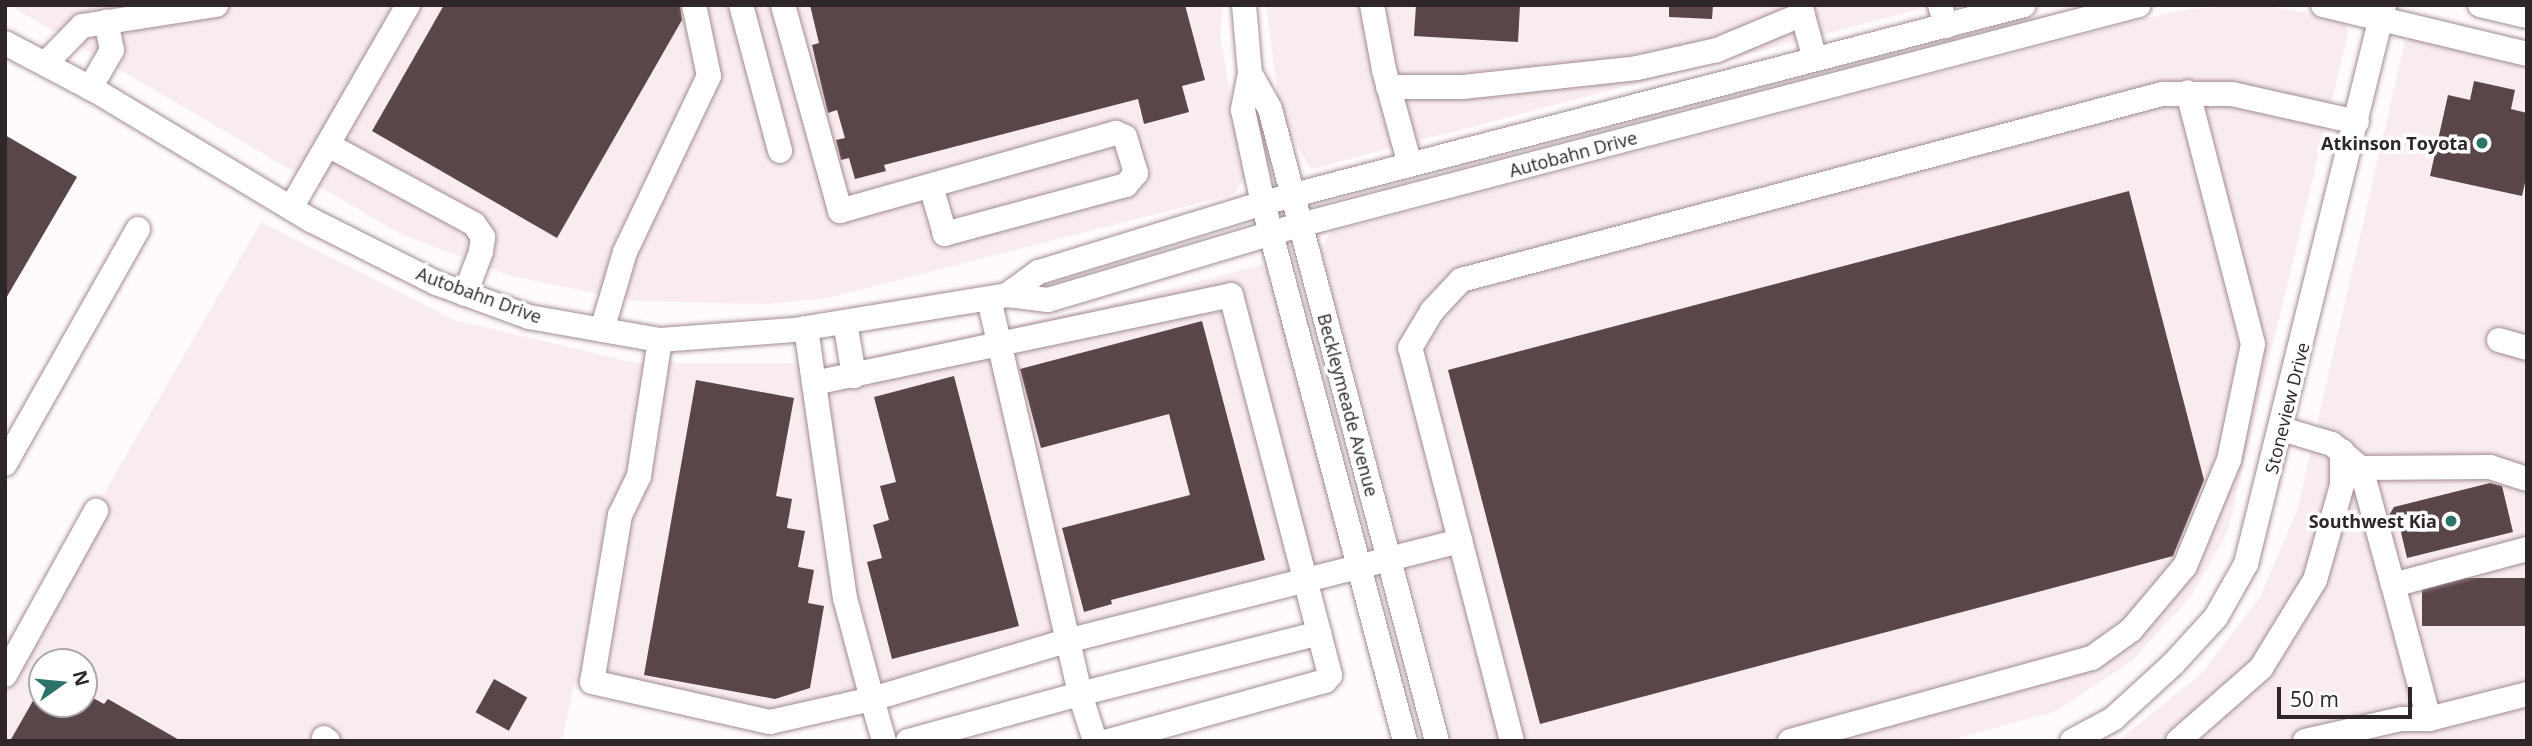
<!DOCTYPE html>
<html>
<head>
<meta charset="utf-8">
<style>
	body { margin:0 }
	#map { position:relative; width:2532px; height:746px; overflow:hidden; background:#fffafb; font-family:"Open Sans",sans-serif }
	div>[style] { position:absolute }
	.built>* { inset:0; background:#f9ecee }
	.building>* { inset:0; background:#584649; transform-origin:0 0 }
	.roads { filter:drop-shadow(0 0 2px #a18c90) drop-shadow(0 0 2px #a18c90) }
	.minor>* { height:24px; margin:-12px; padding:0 12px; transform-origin:12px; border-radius:12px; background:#fff }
	.dots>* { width:19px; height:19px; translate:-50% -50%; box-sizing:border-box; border:4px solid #fff; border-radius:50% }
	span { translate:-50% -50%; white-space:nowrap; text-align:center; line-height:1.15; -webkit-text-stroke:7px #fff; paint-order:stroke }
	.poi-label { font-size:18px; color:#2e2627; font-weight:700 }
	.right { translate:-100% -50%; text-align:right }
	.street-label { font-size:18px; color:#2e2627 }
	.frame { position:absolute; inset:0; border:7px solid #2e2627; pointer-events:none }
	.north { position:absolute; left:28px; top:648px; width:70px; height:70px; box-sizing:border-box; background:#fff; border:2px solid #aba8a9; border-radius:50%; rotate:75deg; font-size:19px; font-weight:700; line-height:28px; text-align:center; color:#2e2627 }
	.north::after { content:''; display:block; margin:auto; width:24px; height:32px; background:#2d7369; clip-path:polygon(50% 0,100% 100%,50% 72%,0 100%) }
	.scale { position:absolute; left:2277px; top:687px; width:135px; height:32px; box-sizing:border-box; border:4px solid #2e2627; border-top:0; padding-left:9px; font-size:21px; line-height:24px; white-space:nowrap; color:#2e2627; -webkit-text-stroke:5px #fff; paint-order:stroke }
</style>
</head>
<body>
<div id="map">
	<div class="built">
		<i style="clip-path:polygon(9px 5px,1223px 5px,1220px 36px,1245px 176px,1234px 194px,827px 298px,767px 304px,635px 301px,511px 276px,401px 234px)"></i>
		<i style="clip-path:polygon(1266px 5px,1935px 5px,1311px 169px,1281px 119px)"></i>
		<i style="clip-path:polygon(2233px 5px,2262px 5px,2343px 19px,2348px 33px,2227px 533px,2191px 596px,2132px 661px,2056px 711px,1948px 741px,1453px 741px,1321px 249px,1331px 232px,2175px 11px)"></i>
		<i style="clip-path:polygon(2415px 35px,2527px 61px,2527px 741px,2118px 741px,2202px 673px,2260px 597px,2297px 511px,2405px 41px)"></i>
		<i style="clip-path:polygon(evenodd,261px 222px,454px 320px,635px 363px,839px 363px,1100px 307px,1265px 264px,1281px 276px,1359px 577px,788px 723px,574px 684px,562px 741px,5px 741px,5px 665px,261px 222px,42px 662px,84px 662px,84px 704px,42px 704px,42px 662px)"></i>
	</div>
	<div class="building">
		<i style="clip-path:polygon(444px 5px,680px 5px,682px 20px,557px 238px,372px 131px)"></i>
		<i style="clip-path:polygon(810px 5px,1185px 5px,1205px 80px,1182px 86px,1189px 112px,1144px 124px,1138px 99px,884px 165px,886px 171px,855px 179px,849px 158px,841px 160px,836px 140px,845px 138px,837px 110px,828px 113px,822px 88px,812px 45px,819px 43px)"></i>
		<i style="clip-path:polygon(1416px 5px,1520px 5px,1518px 42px,1414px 36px)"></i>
		<i style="clip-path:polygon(1669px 5px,1713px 5px,1712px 19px,1669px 17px)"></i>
		<i style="clip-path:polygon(2474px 81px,2515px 90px,2511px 109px,2527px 113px,2527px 174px,2522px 196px,2430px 176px,2448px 95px,2470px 100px)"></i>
		<i style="clip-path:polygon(5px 135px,77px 177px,5px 300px)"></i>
		<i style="clip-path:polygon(2129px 191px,2204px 480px,2173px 556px,1540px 724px,1448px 370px)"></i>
		<i style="clip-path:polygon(1202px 321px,1265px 560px,1111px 600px,1112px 604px,1084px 612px,1062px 528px,1190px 495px,1169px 414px,1041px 448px,1020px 369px)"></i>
		<i style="clip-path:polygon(954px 376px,1019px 626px,892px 659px,867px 562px,882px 558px,873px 525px,889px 520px,880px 486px,896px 482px,874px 397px)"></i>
		<i style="clip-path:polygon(696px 380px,794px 398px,776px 496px,792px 499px,787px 528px,805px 531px,798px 567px,814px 570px,808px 603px,824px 606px,810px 688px,775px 699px,644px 675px)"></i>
		<i style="clip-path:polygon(2490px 483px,2502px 486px,2513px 532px,2407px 558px,2400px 528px,2393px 530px,2389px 515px,2394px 507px)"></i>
		<i style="left:2527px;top:578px;width:48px;height:105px;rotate:90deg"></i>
		<i style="left:494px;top:679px;width:38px;height:38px;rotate:29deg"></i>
		<i style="clip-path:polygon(42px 685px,42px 704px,84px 704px,84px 693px,104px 704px,108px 699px,181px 741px,10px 741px)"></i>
	</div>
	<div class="roads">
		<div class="minor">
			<i style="left:741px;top:5px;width:151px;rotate:75deg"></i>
			<i style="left:783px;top:5px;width:214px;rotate:74.5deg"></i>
			<i style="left:840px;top:211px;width:287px;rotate:-15.8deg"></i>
			<i style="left:1116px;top:133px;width:10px;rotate:24deg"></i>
			<i style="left:1125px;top:137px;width:38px;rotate:73deg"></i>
			<i style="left:1136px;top:173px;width:16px;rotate:130deg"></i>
			<i style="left:1126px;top:185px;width:188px;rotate:164.9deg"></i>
			<i style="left:945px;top:234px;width:50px;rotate:-106.3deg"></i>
			<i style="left:1244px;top:5px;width:68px;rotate:85deg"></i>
			<i style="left:1250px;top:73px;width:38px;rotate:101deg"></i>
			<i style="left:1243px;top:110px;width:95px;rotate:77.9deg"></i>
			<i style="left:1263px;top:203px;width:556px;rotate:75.21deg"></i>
			<i style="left:1372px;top:5px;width:66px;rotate:79.5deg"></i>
			<i style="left:1384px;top:70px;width:98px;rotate:74.7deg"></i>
			<i style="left:1800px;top:5px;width:56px;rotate:74.5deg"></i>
			<i style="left:1940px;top:5px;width:22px;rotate:74deg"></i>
			<i style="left:2323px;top:5px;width:210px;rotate:13.5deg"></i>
			<i style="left:2480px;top:5px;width:48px;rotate:13.2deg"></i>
			<i style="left:5px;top:43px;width:103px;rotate:27.8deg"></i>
			<i style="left:96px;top:91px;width:251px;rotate:31deg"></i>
			<i style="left:311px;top:220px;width:140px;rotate:26.7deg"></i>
			<i style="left:436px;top:283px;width:99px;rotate:20.1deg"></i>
			<i style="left:529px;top:317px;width:133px;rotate:10deg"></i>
			<i style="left:660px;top:340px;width:134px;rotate:-4.3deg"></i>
			<i style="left:794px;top:330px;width:216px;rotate:-9.3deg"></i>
			<i style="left:1007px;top:295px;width:41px;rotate:7deg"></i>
			<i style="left:1048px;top:300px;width:263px;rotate:-16.6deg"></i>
			<i style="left:1300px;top:225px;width:867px;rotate:-14.69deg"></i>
			<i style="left:45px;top:64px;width:53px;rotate:-45.8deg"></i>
			<i style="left:82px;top:26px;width:136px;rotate:-8.9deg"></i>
			<i style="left:1250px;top:73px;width:41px;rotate:60.9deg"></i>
			<i style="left:1270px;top:109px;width:654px;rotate:75.2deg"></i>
			<i style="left:1388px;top:87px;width:75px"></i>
			<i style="left:1463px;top:87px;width:175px;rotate:-6.2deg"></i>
			<i style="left:1637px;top:68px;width:82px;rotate:-12.7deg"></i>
			<i style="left:1717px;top:50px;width:93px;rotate:-22.7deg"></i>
			<i style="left:90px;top:88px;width:44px;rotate:-59.9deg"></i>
			<i style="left:112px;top:50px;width:29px;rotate:-102deg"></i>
			<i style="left:328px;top:145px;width:166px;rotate:28.4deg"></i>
			<i style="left:474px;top:224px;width:16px;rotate:55deg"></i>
			<i style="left:483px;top:237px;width:15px;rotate:98deg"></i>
			<i style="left:481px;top:252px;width:45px;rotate:110.9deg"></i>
			<i style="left:291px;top:208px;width:234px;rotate:-60deg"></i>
			<i style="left:1007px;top:295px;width:39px;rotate:-36deg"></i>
			<i style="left:1039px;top:272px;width:234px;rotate:-17.1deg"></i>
			<i style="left:1263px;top:203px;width:786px;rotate:-14.58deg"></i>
			<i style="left:989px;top:299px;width:405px;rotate:77deg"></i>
			<i style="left:1080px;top:694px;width:247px;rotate:-14.3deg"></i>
			<i style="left:845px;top:322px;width:55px;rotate:80.5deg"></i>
			<i style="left:806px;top:328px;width:273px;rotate:81.8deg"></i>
			<i style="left:845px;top:598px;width:105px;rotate:75deg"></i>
			<i style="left:872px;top:699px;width:203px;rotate:-16.6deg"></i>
			<i style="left:1067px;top:641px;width:406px;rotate:-14.3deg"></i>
			<i style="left:602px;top:330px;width:81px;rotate:-73.6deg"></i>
			<i style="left:625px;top:252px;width:195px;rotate:-64.5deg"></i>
			<i style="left:709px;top:76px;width:73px;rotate:-101.9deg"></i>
			<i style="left:660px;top:340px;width:138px;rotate:98.8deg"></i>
			<i style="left:639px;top:476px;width:43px;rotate:116deg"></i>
			<i style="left:620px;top:515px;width:169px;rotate:99.5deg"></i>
			<i style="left:592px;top:682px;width:182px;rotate:12.7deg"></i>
			<i style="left:770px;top:722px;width:105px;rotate:-12.7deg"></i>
			<i style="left:872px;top:699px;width:44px;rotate:74.1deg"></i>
			<i style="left:2499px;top:340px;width:29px;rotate:16deg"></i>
			<i style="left:814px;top:383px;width:426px;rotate:-11.9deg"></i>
			<i style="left:1231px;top:295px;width:393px;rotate:75.4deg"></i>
			<i style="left:1330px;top:675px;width:8px;rotate:130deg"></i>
			<i style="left:1325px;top:681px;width:224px;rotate:164.5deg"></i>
			<i style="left:2282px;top:429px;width:52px;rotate:16.7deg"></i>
			<i style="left:2332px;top:444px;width:38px;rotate:40deg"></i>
			<i style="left:2361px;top:468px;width:121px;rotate:74.7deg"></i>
			<i style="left:2393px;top:585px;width:139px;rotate:-15deg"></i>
			<i style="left:5px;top:464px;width:270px;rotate:-60.5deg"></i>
			<i style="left:2361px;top:468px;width:129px;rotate:-0.4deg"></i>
			<i style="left:2490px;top:467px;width:39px;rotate:18deg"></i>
			<i style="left:5px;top:675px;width:188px;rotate:-61deg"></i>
			<i style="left:2429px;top:719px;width:101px;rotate:-14.3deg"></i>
			<i style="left:324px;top:738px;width:5px;rotate:37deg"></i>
			<i style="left:908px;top:741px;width:178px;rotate:-15.3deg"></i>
			<i style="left:1080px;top:694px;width:49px;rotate:72.3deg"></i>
			<i style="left:1512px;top:741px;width:406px;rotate:-104.5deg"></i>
			<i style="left:1410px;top:348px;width:43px;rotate:-59.3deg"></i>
			<i style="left:1432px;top:311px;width:42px;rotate:-46.9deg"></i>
			<i style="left:1461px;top:280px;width:725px;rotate:-14.86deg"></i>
			<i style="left:2162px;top:94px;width:70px"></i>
			<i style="left:2232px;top:94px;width:128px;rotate:12.6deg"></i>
			<i style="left:1790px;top:741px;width:313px;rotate:-15.4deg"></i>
			<i style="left:2092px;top:658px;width:48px;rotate:-35.7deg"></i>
			<i style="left:2131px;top:630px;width:84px;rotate:-49.8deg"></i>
			<i style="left:2185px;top:566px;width:115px;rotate:-67.5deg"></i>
			<i style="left:2229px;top:460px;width:118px;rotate:-78.3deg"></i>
			<i style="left:2253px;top:344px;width:260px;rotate:-104.5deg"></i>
			<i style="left:2072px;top:741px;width:47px;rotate:-28.2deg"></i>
			<i style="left:2113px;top:719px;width:81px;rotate:-42.5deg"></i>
			<i style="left:2173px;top:664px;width:64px;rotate:-47.5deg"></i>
			<i style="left:2216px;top:617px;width:61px;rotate:-60.5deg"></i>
			<i style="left:2246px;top:564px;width:576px;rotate:-76.13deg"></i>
			<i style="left:2178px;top:741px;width:111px;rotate:-41.3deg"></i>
			<i style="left:2261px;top:668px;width:103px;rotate:-58.5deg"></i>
			<i style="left:2315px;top:580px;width:99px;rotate:-74.1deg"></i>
			<i style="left:2342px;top:485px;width:34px;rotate:-90deg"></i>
			<i style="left:2305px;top:741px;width:98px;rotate:-12.9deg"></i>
			<i style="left:2401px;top:719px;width:28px"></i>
			<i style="left:2429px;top:719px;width:139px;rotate:-105deg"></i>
		</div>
	</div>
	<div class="dots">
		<i style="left:2482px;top:143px;background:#2d7369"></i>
		<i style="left:2451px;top:521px;background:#2d7369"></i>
	</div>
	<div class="poi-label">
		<span class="right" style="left:2468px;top:143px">Atkinson Toyota</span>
		<span class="right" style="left:2437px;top:521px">Southwest Kia</span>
	</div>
	<div class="street-label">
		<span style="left:1573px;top:154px;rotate:-15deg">Autobahn Drive</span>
		<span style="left:479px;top:295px;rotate:20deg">Autobahn Drive</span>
		<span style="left:1348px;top:405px;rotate:75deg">Beckleymeade Avenue</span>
		<span style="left:2287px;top:408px;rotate:-76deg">Stoneview Drive</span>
	</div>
	<div class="frame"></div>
	<div class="north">N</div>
	<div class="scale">50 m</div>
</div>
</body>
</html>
